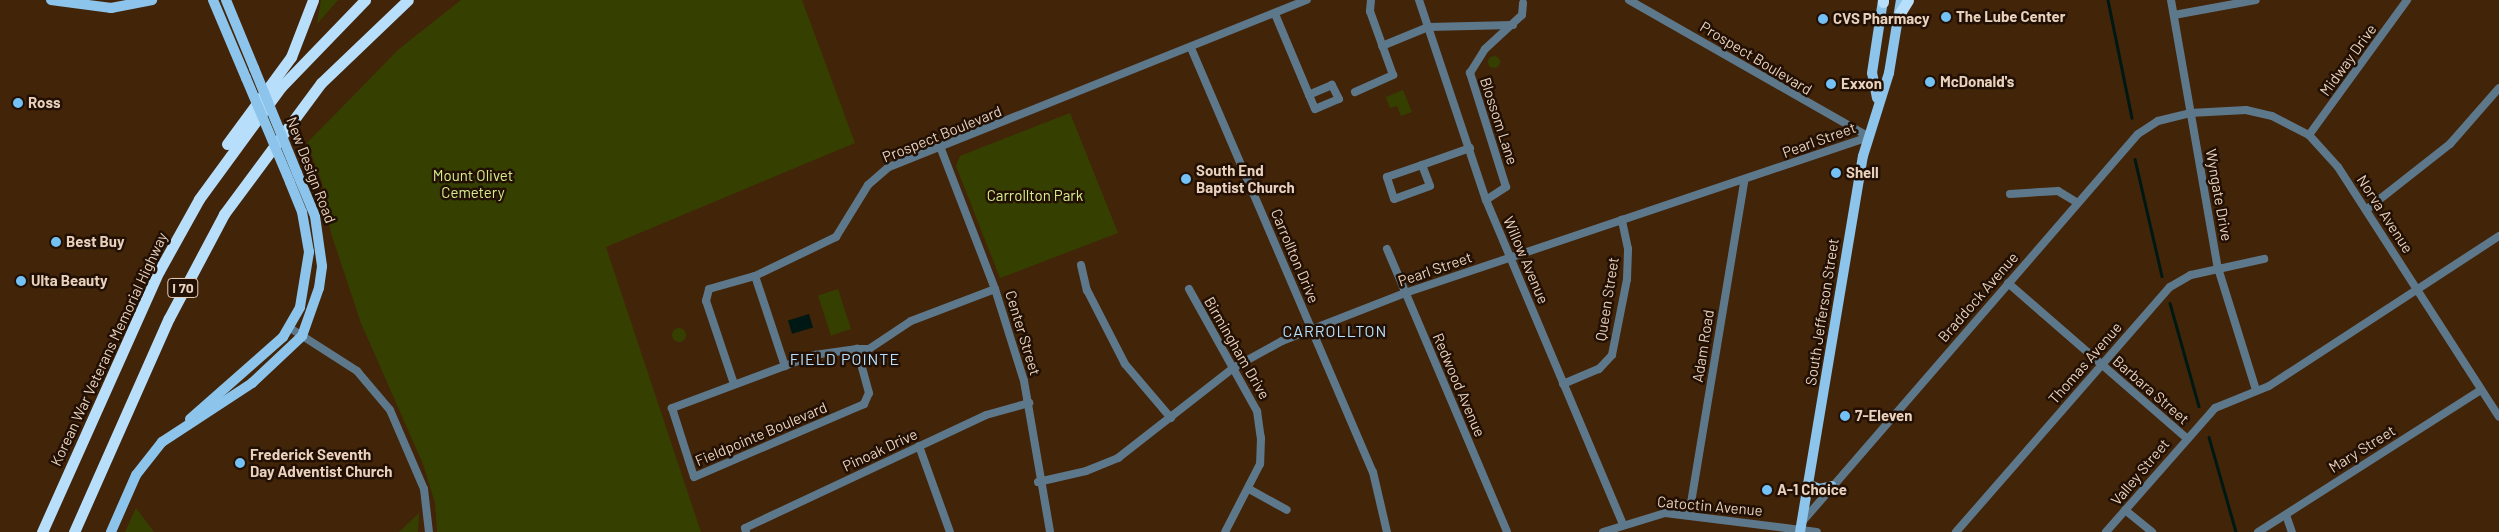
<!DOCTYPE html>
<html>
<head>
<meta charset="utf-8">
<style>
	body { margin:0 }
	#map { position:relative; width:2499px; height:532px; overflow:hidden; background:#422408; font-family:Barlow,sans-serif }
	div>[style] { position:absolute }
	.green>* { inset:0; background:#354000; transform-origin:0 0 }
	.round { border-radius:50% }
	.water>* { inset:0; background:#001813; transform-origin:0 0 }
	.stream>* { height:2.5px; margin:-1.25px; padding:0 1.25px; transform-origin:1.25px; border-radius:1.25px; background:#001813 }
	.minor>* { height:8px; margin:-4px; padding:0 4px; transform-origin:4px; border-radius:4px; background:#5e788b }
	.major>* { height:10px; margin:-5px; padding:0 5px; transform-origin:5px; border-radius:5px; background:#8cc4eb }
	.highway>* { height:11px; margin:-5.5px; padding:0 5.5px; transform-origin:5.5px; border-radius:5.5px; background:#b7dffb }
	.major-bridge>* { height:10px; margin:-5px; padding:0 5px; transform-origin:5px; border-radius:5px; background:#8cc4eb }
	.dots>* { width:14px; height:14px; translate:-50% -50%; box-sizing:border-box; border:2px solid #211003; border-radius:50% }
	span { translate:-50% -50%; white-space:nowrap; text-align:center; line-height:1.15; -webkit-text-stroke:5px #211003; paint-order:stroke }
	.shield-label span { padding:1px 4px; background:#211003; border:1px solid; border-radius:4px; -webkit-text-stroke-width:0 }
	.shield-label { font-size:14px; color:#e9d1be; font-weight:700 }
	.poi-label { font-size:15px; color:#e9d1be; font-weight:700 }
	.left { translate:0 -50%; text-align:left }
	.street-label { font-size:15px; color:#e9d1be }
	.park-label { font-size:15px; color:#d6ee8c }
	.neighbourhood-label { font-size:16px; color:#b7e0fe; letter-spacing:1px }
</style>
</head>
<body>
<div id="map">
	<div class="green">
		<i style="clip-path:polygon(321px 0,338px 0,317px 24px)"></i>
		<i style="clip-path:polygon(461px 0,802px 0,855px 143px,606px 247px,701px 532px,437px 532px,435px 503px,423px 464px,361px 323px,331px 233px,322px 182px,307px 143px,399px 49px)"></i>
		<i class="round" style="left:1488px;top:56px;width:12px;height:12px"></i>
		<i style="clip-path:polygon(1403px 90px,1412px 112px,1401px 116px,1397px 106px,1390px 108px,1386px 97px)"></i>
		<i style="clip-path:polygon(1070px 113px,1118px 233px,1000px 278px,956px 166px,960px 156px)"></i>
		<i style="left:838px;top:289px;width:42px;height:21px;rotate:72deg"></i>
		<i class="round" style="left:672px;top:328px;width:14px;height:14px"></i>
		<i style="clip-path:polygon(136px 508px,154px 532px,125px 532px)"></i>
		<i style="clip-path:polygon(419px 513px,418px 532px,399px 532px)"></i>
	</div>
	<div class="water">
		<i style="left:809px;top:314px;width:14px;height:22px;rotate:73deg"></i>
	</div>
	<div class="stream">
		<i style="left:2108px;top:0;width:120px;rotate:78.5deg"></i>
		<i style="left:2135px;top:159px;width:120px;rotate:77deg"></i>
		<i style="left:2170px;top:303px;width:107px;rotate:74.3deg"></i>
		<i style="left:2209px;top:437px;width:99px;rotate:74.1deg"></i>
	</div>
	<div class="minor">
		<i style="left:1419px;top:0;width:211px;rotate:71.5deg"></i>
		<i style="left:1486px;top:200px;width:352px;rotate:67.1deg"></i>
		<i style="left:1629px;top:0;width:276px;rotate:29.7deg"></i>
		<i style="left:2171px;top:0;width:272px;rotate:80.1deg"></i>
		<i style="left:2218px;top:268px;width:128px;rotate:72.7deg"></i>
		<i style="left:1275px;top:14px;width:88px;rotate:67.2deg"></i>
		<i style="left:1309px;top:95px;width:15px;rotate:67deg"></i>
		<i style="left:1315px;top:109px;width:26px;rotate:-23deg"></i>
		<i style="left:1339px;top:99px;width:16px;rotate:-117deg"></i>
		<i style="left:1332px;top:85px;width:25px;rotate:157deg"></i>
		<i style="left:2174px;top:15px;width:83px;rotate:-10.4deg"></i>
		<i style="left:1382px;top:46px;width:50px;rotate:-22.4deg"></i>
		<i style="left:1428px;top:27px;width:85px;rotate:-1.3deg"></i>
		<i style="left:1191px;top:48px;width:461px;rotate:66.8deg"></i>
		<i style="left:1373px;top:472px;width:62px;rotate:76.9deg"></i>
		<i style="left:1355px;top:92px;width:42px;rotate:-24.1deg"></i>
		<i style="left:1393px;top:75px;width:68px;rotate:-109.8deg"></i>
		<i style="left:1370px;top:11px;width:11px;rotate:-85deg"></i>
		<i style="left:2309px;top:135px;width:167px;rotate:-54deg"></i>
		<i style="left:941px;top:149px;width:150px;rotate:68.9deg"></i>
		<i style="left:995px;top:289px;width:96px;rotate:72.5deg"></i>
		<i style="left:1024px;top:381px;width:153px;rotate:80.2deg"></i>
		<i style="left:1422px;top:165px;width:22px;rotate:69deg"></i>
		<i style="left:1430px;top:186px;width:38px;rotate:160deg"></i>
		<i style="left:1394px;top:199px;width:23px;rotate:-108deg"></i>
		<i style="left:1387px;top:177px;width:37px;rotate:-19deg"></i>
		<i style="left:1422px;top:165px;width:51px;rotate:-19.5deg"></i>
		<i style="left:2010px;top:194px;width:48px;rotate:-3.6deg"></i>
		<i style="left:2058px;top:191px;width:23px;rotate:31deg"></i>
		<i style="left:1486px;top:200px;width:24px;rotate:-33deg"></i>
		<i style="left:1506px;top:187px;width:120px;rotate:-107.5deg"></i>
		<i style="left:1470px;top:73px;width:28px;rotate:-58deg"></i>
		<i style="left:1485px;top:49px;width:50px;rotate:-42.6deg"></i>
		<i style="left:1522px;top:15px;width:12px;rotate:-85deg"></i>
		<i style="left:2366px;top:210px;width:107px;rotate:-38.2deg"></i>
		<i style="left:2450px;top:144px;width:74px;rotate:-48.8deg"></i>
		<i style="left:1387px;top:249px;width:307px;rotate:67deg"></i>
		<i style="left:1081px;top:265px;width:26px;rotate:77deg"></i>
		<i style="left:1087px;top:290px;width:83px;rotate:62.8deg"></i>
		<i style="left:1125px;top:364px;width:71px;rotate:49.6deg"></i>
		<i style="left:755px;top:276px;width:95px;rotate:71.6deg"></i>
		<i style="left:2008px;top:283px;width:236px;rotate:41deg"></i>
		<i style="left:1189px;top:289px;width:140px;rotate:60.9deg"></i>
		<i style="left:1257px;top:411px;width:27px;rotate:82deg"></i>
		<i style="left:1261px;top:438px;width:26px;rotate:92deg"></i>
		<i style="left:1260px;top:464px;width:76px;rotate:117.2deg"></i>
		<i style="left:290px;top:328px;width:80px;rotate:32.7deg"></i>
		<i style="left:357px;top:371px;width:51px;rotate:49.8deg"></i>
		<i style="left:390px;top:410px;width:86px;rotate:66.7deg"></i>
		<i style="left:424px;top:489px;width:43px;rotate:83.4deg"></i>
		<i style="left:857px;top:349px;width:43px;rotate:172.1deg"></i>
		<i style="left:814px;top:355px;width:152px;rotate:159.5deg"></i>
		<i style="left:672px;top:408px;width:72px;rotate:72.3deg"></i>
		<i style="left:694px;top:477px;width:185px;rotate:-23.2deg"></i>
		<i style="left:864px;top:404px;width:12px;rotate:-66deg"></i>
		<i style="left:869px;top:393px;width:46px;rotate:-105.3deg"></i>
		<i style="left:857px;top:349px;width:12px"></i>
		<i style="left:869px;top:349px;width:50px;rotate:-33.7deg"></i>
		<i style="left:911px;top:321px;width:90px;rotate:-20.9deg"></i>
		<i style="left:734px;top:384px;width:88px;rotate:-108.6deg"></i>
		<i style="left:706px;top:301px;width:12px;rotate:-76deg"></i>
		<i style="left:709px;top:289px;width:48px;rotate:-15.8deg"></i>
		<i style="left:755px;top:276px;width:90px;rotate:-25.7deg"></i>
		<i style="left:836px;top:237px;width:61px;rotate:-58.4deg"></i>
		<i style="left:868px;top:185px;width:28px;rotate:-41deg"></i>
		<i style="left:889px;top:167px;width:450px;rotate:-21.8deg"></i>
		<i style="left:1563px;top:384px;width:39px;rotate:-23deg"></i>
		<i style="left:1599px;top:369px;width:19px;rotate:-47deg"></i>
		<i style="left:1612px;top:355px;width:77px;rotate:-78.8deg"></i>
		<i style="left:1627px;top:279px;width:30px;rotate:-88deg"></i>
		<i style="left:1628px;top:249px;width:30px;rotate:-102deg"></i>
		<i style="left:919px;top:446px;width:91px;rotate:70.2deg"></i>
		<i style="left:1038px;top:482px;width:49px;rotate:-12.9deg"></i>
		<i style="left:1086px;top:471px;width:35px;rotate:-22deg"></i>
		<i style="left:1118px;top:458px;width:146px;rotate:-38deg"></i>
		<i style="left:1233px;top:368px;width:56px;rotate:-28.9deg"></i>
		<i style="left:1282px;top:341px;width:132px;rotate:-21.3deg"></i>
		<i style="left:1405px;top:293px;width:490px;rotate:-18.6deg"></i>
		<i style="left:1249px;top:489px;width:43px;rotate:28.9deg"></i>
		<i style="left:2125px;top:510px;width:35px;rotate:39deg"></i>
		<i style="left:1689px;top:515px;width:338px;rotate:-80.6deg"></i>
		<i style="left:2286px;top:515px;width:18px;rotate:71deg"></i>
		<i style="left:1802px;top:522px;width:513px;rotate:-49.11deg"></i>
		<i style="left:2138px;top:134px;width:24px;rotate:-33deg"></i>
		<i style="left:2158px;top:121px;width:33px;rotate:-14deg"></i>
		<i style="left:2190px;top:113px;width:56px;rotate:-3.1deg"></i>
		<i style="left:2246px;top:110px;width:27px;rotate:13deg"></i>
		<i style="left:2272px;top:116px;width:42px;rotate:27.2deg"></i>
		<i style="left:2309px;top:135px;width:43px;rotate:47.8deg"></i>
		<i style="left:2338px;top:167px;width:297px;rotate:57.2deg"></i>
		<i style="left:746px;top:532px;width:4px;rotate:-104deg"></i>
		<i style="left:745px;top:528px;width:266px;rotate:-25.1deg"></i>
		<i style="left:986px;top:415px;width:45px;rotate:-15.6deg"></i>
		<i style="left:1603px;top:532px;width:65px;rotate:-17deg"></i>
		<i style="left:1665px;top:513px;width:153px;rotate:7.1deg"></i>
		<i style="left:1956px;top:532px;width:325px;rotate:-48.9deg"></i>
		<i style="left:2170px;top:287px;width:24px;rotate:-30deg"></i>
		<i style="left:2191px;top:275px;width:75px;rotate:-12.4deg"></i>
		<i style="left:2106px;top:532px;width:165px;rotate:-48.7deg"></i>
		<i style="left:2215px;top:408px;width:58px;rotate:-22.2deg"></i>
		<i style="left:2269px;top:386px;width:275px;rotate:-33.1deg"></i>
		<i style="left:2258px;top:532px;width:264px;rotate:-32.5deg"></i>
	</div>
	<div class="major">
		<i style="left:51px;top:0;width:61px;rotate:7.6deg"></i>
		<i style="left:111px;top:8px;width:42px;rotate:-11deg"></i>
		<i style="left:213px;top:0;width:85px;rotate:67.1deg"></i>
		<i style="left:226px;top:0;width:74px;rotate:67.6deg"></i>
		<i style="left:1877px;top:98px;width:25px;rotate:-101deg"></i>
		<i style="left:1872px;top:73px;width:74px;rotate:-81.4deg"></i>
		<i style="left:190px;top:419px;width:124px;rotate:-41.4deg"></i>
		<i style="left:283px;top:337px;width:34px;rotate:-60deg"></i>
		<i style="left:300px;top:307px;width:56px;rotate:-80.7deg"></i>
		<i style="left:309px;top:252px;width:41px;rotate:-99.9deg"></i>
		<i style="left:302px;top:212px;width:32px;rotate:-112deg"></i>
		<i style="left:1808px;top:484px;width:12px;rotate:24deg"></i>
		<i style="left:1819px;top:489px;width:13px;rotate:-13deg"></i>
		<i style="left:111px;top:532px;width:62px;rotate:-66.3deg"></i>
		<i style="left:136px;top:475px;width:42px;rotate:-51.8deg"></i>
		<i style="left:162px;top:442px;width:108px;rotate:-33.2deg"></i>
		<i style="left:252px;top:383px;width:69px;rotate:-43.2deg"></i>
		<i style="left:302px;top:336px;width:51px;rotate:-70.5deg"></i>
		<i style="left:319px;top:288px;width:22px;rotate:-82deg"></i>
		<i style="left:322px;top:266px;width:50px;rotate:-98deg"></i>
		<i style="left:315px;top:216px;width:47px;rotate:-112.7deg"></i>
		<i style="left:1800px;top:532px;width:381px;rotate:-80.5deg"></i>
		<i style="left:1863px;top:156px;width:87px;rotate:-72.6deg"></i>
		<i style="left:1889px;top:73px;width:74px;rotate:-80.7deg"></i>
	</div>
	<div class="highway">
		<i style="left:1883px;top:0;width:2px;rotate:90deg"></i>
		<i style="left:1900px;top:13px;width:15px;rotate:-58deg"></i>
		<i style="left:227px;top:144px;width:108px;rotate:-53.7deg"></i>
		<i style="left:291px;top:57px;width:61px;rotate:-68.9deg"></i>
		<i style="left:42px;top:532px;width:286px;rotate:-65.9deg"></i>
		<i style="left:159px;top:271px;width:82px;rotate:-60.9deg"></i>
		<i style="left:199px;top:199px;width:139px;rotate:-53.8deg"></i>
		<i style="left:281px;top:87px;width:121px;rotate:-46deg"></i>
		<i style="left:74px;top:532px;width:234px;rotate:-66.1deg"></i>
		<i style="left:169px;top:318px;width:118px;rotate:-62.1deg"></i>
		<i style="left:224px;top:214px;width:163px;rotate:-53.5deg"></i>
		<i style="left:321px;top:83px;width:120px;rotate:-43.7deg"></i>
	</div>
	<div class="major-bridge">
		<i style="left:254px;top:68px;width:113px;rotate:67.7deg"></i>
		<i style="left:246px;top:78px;width:113px;rotate:67.1deg"></i>
	</div>
	<div class="dots">
		<i style="left:1946px;top:17px;background:#73c1f5"></i>
		<i style="left:1823px;top:19px;background:#73c1f5"></i>
		<i style="left:1930px;top:82px;background:#73c1f5"></i>
		<i style="left:1831px;top:84px;background:#73c1f5"></i>
		<i style="left:18px;top:103px;background:#73c1f5"></i>
		<i style="left:1836px;top:173px;background:#73c1f5"></i>
		<i style="left:1186px;top:179px;background:#73c1f5"></i>
		<i style="left:56px;top:242px;background:#73c1f5"></i>
		<i style="left:21px;top:281px;background:#73c1f5"></i>
		<i style="left:1845px;top:416px;background:#73c1f5"></i>
		<i style="left:240px;top:463px;background:#73c1f5"></i>
		<i style="left:1767px;top:490px;background:#73c1f5"></i>
	</div>
	<div class="shield-label">
		<span style="left:183px;top:288px">I 70</span>
	</div>
	<div class="poi-label">
		<span class="left" style="left:1956px;top:17px">The Lube Center</span>
		<span class="left" style="left:1833px;top:19px">CVS Pharmacy</span>
		<span class="left" style="left:1940px;top:82px">McDonald's</span>
		<span class="left" style="left:1841px;top:84px">Exxon</span>
		<span class="left" style="left:28px;top:103px">Ross</span>
		<span class="left" style="left:1196px;top:179px">South End<br>Baptist Church</span>
		<span class="left" style="left:1846px;top:173px">Shell</span>
		<span class="left" style="left:66px;top:242px">Best Buy</span>
		<span class="left" style="left:31px;top:281px">Ulta Beauty</span>
		<span class="left" style="left:1855px;top:416px">7-Eleven</span>
		<span class="left" style="left:250px;top:463px">Frederick Seventh<br>Day Adventist Church</span>
		<span class="left" style="left:1777px;top:490px">A-1 Choice</span>
	</div>
	<div class="street-label">
		<span style="left:1756px;top:58px;rotate:31deg">Prospect Boulevard</span>
		<span style="left:2348px;top:60px;rotate:-54deg">Midway Drive</span>
		<span style="left:1499px;top:121px;rotate:72deg">Blossom Lane</span>
		<span style="left:942px;top:134px;rotate:-22deg">Prospect Boulevard</span>
		<span style="left:1819px;top:140px;rotate:-20deg">Pearl Street</span>
		<span style="left:311px;top:170px;rotate:69deg">New Design Road</span>
		<span style="left:2219px;top:195px;rotate:80deg">Wyngate Drive</span>
		<span style="left:2385px;top:214px;rotate:57deg">Norva Avenue</span>
		<span style="left:1295px;top:256px;rotate:67deg">Carrollton Drive</span>
		<span style="left:1526px;top:260px;rotate:67deg">Willow Avenue</span>
		<span style="left:1435px;top:269px;rotate:-19deg">Pearl Street</span>
		<span style="left:1978px;top:297px;rotate:-49deg">Braddock Avenue</span>
		<span style="left:1607px;top:299px;rotate:-81deg">Queen Street</span>
		<span style="left:1822px;top:312px;rotate:-81deg">South Jefferson Street</span>
		<span style="left:1023px;top:333px;rotate:73deg">Center Street</span>
		<span style="left:1703px;top:346px;rotate:-81deg">Adam Road</span>
		<span style="left:1237px;top:348px;rotate:60deg">Birmingham Drive</span>
		<span style="left:109px;top:349px;rotate:-65deg">Korean War Veterans Memorial Highway</span>
		<span style="left:2085px;top:363px;rotate:-49deg">Thomas Avenue</span>
		<span style="left:1459px;top:385px;rotate:67deg">Redwood Avenue</span>
		<span style="left:2151px;top:390px;rotate:41deg">Barbara Street</span>
		<span style="left:761px;top:434px;rotate:-23deg">Fieldpointe Boulevard</span>
		<span style="left:2362px;top:449px;rotate:-32deg">Mary Street</span>
		<span style="left:880px;top:450px;rotate:-25deg">Pinoak Drive</span>
		<span style="left:2140px;top:472px;rotate:-50deg">Valley Street</span>
		<span style="left:1710px;top:506px;rotate:5deg">Catoctin Avenue</span>
	</div>
	<div class="park-label">
		<span style="left:473px;top:184px">Mount Olivet<br>Cemetery</span>
		<span style="left:1035px;top:196px">Carrollton Park</span>
	</div>
	<div class="neighbourhood-label">
		<span style="left:1335px;top:331px">CARROLLTON</span>
		<span style="left:845px;top:359px">FIELD POINTE</span>
	</div>
</div>
</body>
</html>
